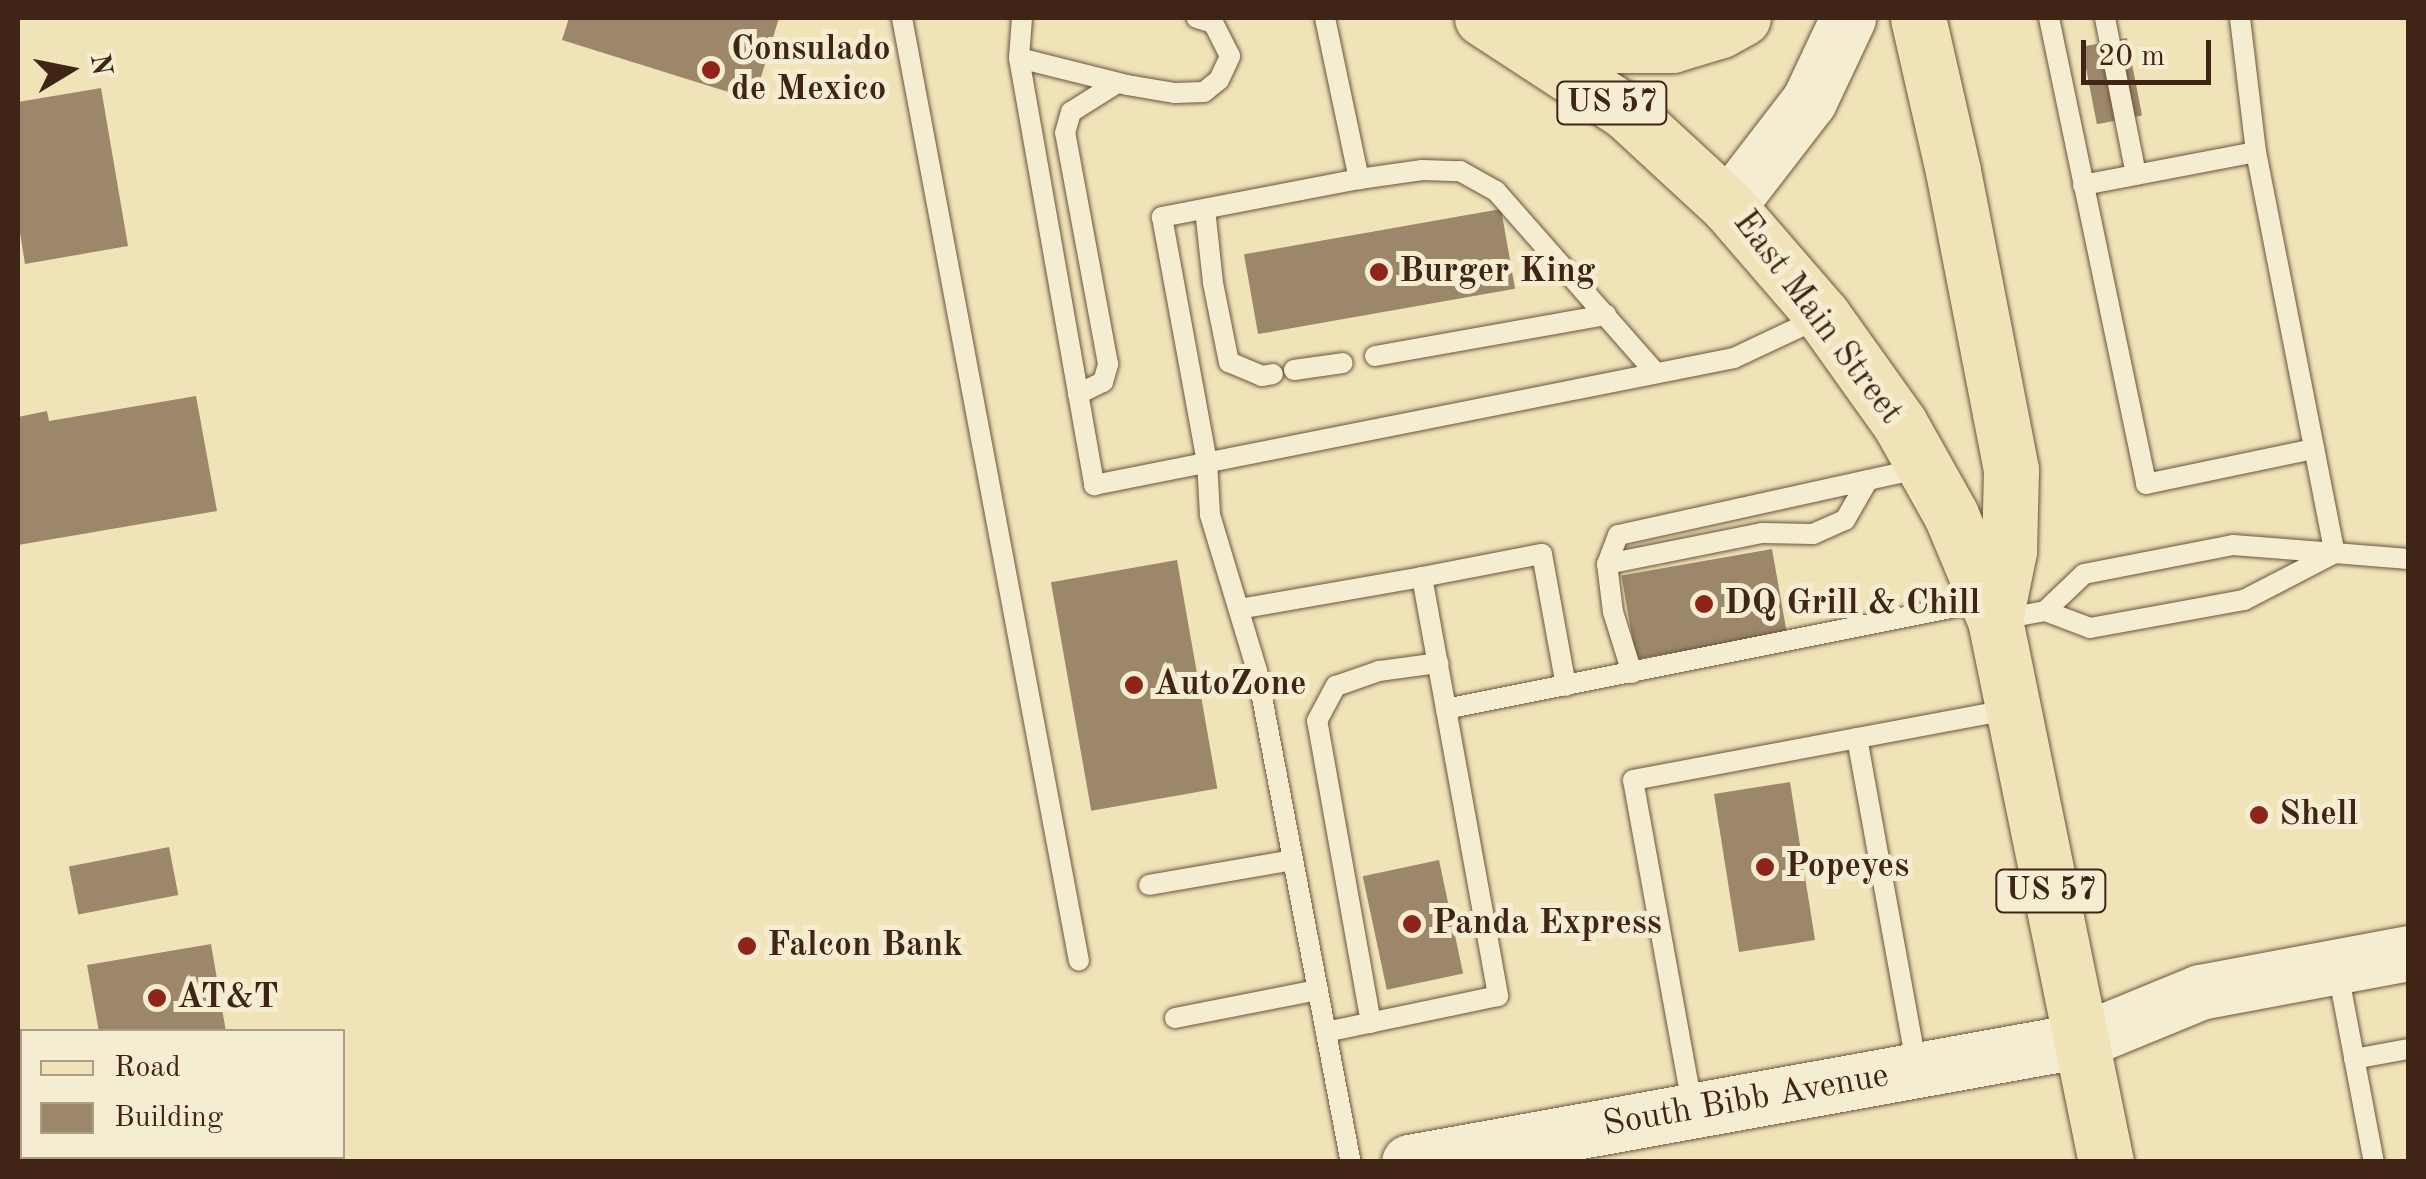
<!DOCTYPE html>
<html>
<head>
<meta charset="utf-8">
<style>
	body { margin:0 }
	#map { position:relative; width:2426px; height:1179px; overflow:hidden; background:#f0e3b8; font-family:"Old Standard TT",serif }
	div>[style] { position:absolute }
	.building>* { inset:0; background:#9c876a; transform-origin:0 0 }
	.roads { filter:drop-shadow(0 0 2px #6c543e) drop-shadow(0 0 2px #6c543e) }
	.lane>* { height:20px; margin:-10px; padding:0 10px; transform-origin:10px; border-radius:10px; background:#f5edd1 }
	.secondary>* { height:55px; margin:-27.5px; padding:0 27.5px; transform-origin:27.5px; border-radius:27.5px; background:#f5edd1 }
	.primary>* { height:55px; margin:-27.5px; padding:0 27.5px; transform-origin:27.5px; border-radius:27.5px; background:#f0e3b8 }
	.dots>* { width:28px; height:28px; translate:-50% -50%; box-sizing:border-box; border:5px solid #f5edd1; border-radius:50% }
	span { translate:-50% -50%; white-space:nowrap; text-align:center; line-height:1.15; -webkit-text-stroke:10px #f5edd1; paint-order:stroke }
	.shield-label span { padding:2px 8px; background:#f5edd1; border:2px solid; border-radius:8px; -webkit-text-stroke-width:0 }
	.shield-label { font-size:32px; color:#402416; font-weight:700 }
	.poi-label { font-size:35px; color:#402416; font-weight:700 }
	.left { translate:0 -50%; text-align:left }
	.street-label { font-size:35px; color:#402416 }
	.frame { position:absolute; inset:0; border:20px solid #402416; pointer-events:none }
	.legend { position:absolute; left:20px; top:1029px; width:325px; height:130px; box-sizing:border-box; background:#f5edd1; border:2px solid #ad9d86; margin:0; padding:12px 18px; list-style:none; font-size:30px; color:#402416 }
	.legend li { display:flex; align-items:center; gap:20px; height:50px }
	.legend b { width:50px; border:2px solid #ad9d86 }
	.north { position:absolute; left:20px; top:20px; width:100px; height:100px; -webkit-text-stroke:8px #f5edd1; paint-order:stroke; rotate:80deg; font-size:28px; font-weight:700; line-height:40px; text-align:center; color:#402416 }
	.north::after { content:''; display:block; margin:auto; width:35px; height:45px; background:#402416; clip-path:polygon(50% 0,100% 100%,50% 72%,0 100%) }
	.scale { position:absolute; left:2081px; top:40px; width:130px; height:45px; box-sizing:border-box; border:5px solid #402416; border-top:0; padding-left:12px; font-size:30px; line-height:35px; white-space:nowrap; color:#402416; -webkit-text-stroke:8px #f5edd1; paint-order:stroke }
</style>
</head>
<body>
<div id="map">
	<div class="building">
		<i style="clip-path:polygon(569px 18px,779px 18px,754px 100px,562px 40px)"></i>
		<i style="left:2127px;top:38px;width:79px;height:46px;rotate:79deg"></i>
		<i style="clip-path:polygon(101px 88px,128px 246px,25px 264px,18px 220px,18px 102px)"></i>
		<i style="left:1501px;top:209px;width:81px;height:261px;rotate:80deg"></i>
		<i style="clip-path:polygon(196px 396px,217px 511px,18px 545px,18px 417px,47px 411px,49px 421px)"></i>
		<i style="left:1772px;top:549px;width:85px;height:153px;rotate:80deg"></i>
		<i style="left:1177px;top:560px;width:232px;height:128px;rotate:80deg"></i>
		<i style="left:1790px;top:782px;width:160px;height:77px;rotate:81deg"></i>
		<i style="left:169px;top:847px;width:49px;height:102px;rotate:79deg"></i>
		<i style="left:1439px;top:860px;width:116px;height:78px;rotate:78deg"></i>
		<i style="clip-path:polygon(211px 944px,226px 1032px,99px 1032px,87px 965px)"></i>
	</div>
	<div class="roads">
		<div class="lane">
			<i style="left:902px;top:18px;width:959px;rotate:79.37deg"></i>
			<i style="left:1022px;top:18px;width:40px;rotate:94.3deg"></i>
			<i style="left:1019px;top:58px;width:434px;rotate:80deg"></i>
			<i style="left:1094px;top:485px;width:652px;rotate:-11.22deg"></i>
			<i style="left:1734px;top:358px;width:96px;rotate:-25.2deg"></i>
			<i style="left:1325px;top:18px;width:165px;rotate:78.1deg"></i>
			<i style="left:1359px;top:179px;width:201px;rotate:169.1deg"></i>
			<i style="left:1162px;top:217px;width:248px;rotate:79.6deg"></i>
			<i style="left:1207px;top:461px;width:54px;rotate:86.8deg"></i>
			<i style="left:1210px;top:515px;width:163px;rotate:73.2deg"></i>
			<i style="left:1257px;top:671px;width:500px;rotate:79.2deg"></i>
			<i style="left:2049px;top:18px;width:476px;rotate:78.2deg"></i>
			<i style="left:2146px;top:484px;width:172px;rotate:-11.8deg"></i>
			<i style="left:2105px;top:18px;width:160px;rotate:78.8deg"></i>
			<i style="left:2240px;top:18px;width:135px;rotate:83.2deg"></i>
			<i style="left:2256px;top:152px;width:409px;rotate:78.9deg"></i>
			<i style="left:2335px;top:553px;width:73px;rotate:4.7deg"></i>
			<i style="left:1019px;top:58px;width:111px;rotate:14deg"></i>
			<i style="left:1127px;top:85px;width:49px;rotate:9.5deg"></i>
			<i style="left:1175px;top:93px;width:29px;rotate:-2deg"></i>
			<i style="left:1204px;top:92px;width:19px;rotate:-39deg"></i>
			<i style="left:1219px;top:80px;width:26px;rotate:-65deg"></i>
			<i style="left:1230px;top:56px;width:37px;rotate:-117deg"></i>
			<i style="left:1213px;top:23px;width:17px;rotate:-163deg"></i>
			<i style="left:1359px;top:179px;width:64px;rotate:-8.1deg"></i>
			<i style="left:1422px;top:170px;width:38px;rotate:2deg"></i>
			<i style="left:1460px;top:171px;width:41px;rotate:29.1deg"></i>
			<i style="left:1496px;top:191px;width:242px;rotate:48.7deg"></i>
			<i style="left:2083px;top:185px;width:176px;rotate:-10.8deg"></i>
			<i style="left:1205px;top:209px;width:74px;rotate:83.8deg"></i>
			<i style="left:1213px;top:283px;width:81px;rotate:78.6deg"></i>
			<i style="left:1229px;top:362px;width:36px;rotate:23deg"></i>
			<i style="left:1262px;top:376px;width:11px;rotate:-10deg"></i>
			<i style="left:1375px;top:356px;width:235px;rotate:-10.1deg"></i>
			<i style="left:1294px;top:370px;width:49px;rotate:-8.1deg"></i>
			<i style="left:1078px;top:394px;width:28px;rotate:-26deg"></i>
			<i style="left:1103px;top:382px;width:19px;rotate:-74deg"></i>
			<i style="left:1108px;top:364px;width:235px;rotate:-100.5deg"></i>
			<i style="left:1065px;top:133px;width:22px;rotate:-74deg"></i>
			<i style="left:1071px;top:112px;width:54px;rotate:-32.2deg"></i>
			<i style="left:1607px;top:564px;width:158px;rotate:-11.3deg"></i>
			<i style="left:1762px;top:533px;width:51px;rotate:1.1deg"></i>
			<i style="left:1813px;top:534px;width:35px;rotate:-24deg"></i>
			<i style="left:1845px;top:520px;width:46px;rotate:-60.1deg"></i>
			<i style="left:1422px;top:577px;width:122px;rotate:-10.9deg"></i>
			<i style="left:1542px;top:554px;width:134px;rotate:79.7deg"></i>
			<i style="left:1239px;top:609px;width:186px;rotate:-9.9deg"></i>
			<i style="left:1422px;top:577px;width:426px;rotate:79.7deg"></i>
			<i style="left:1498px;top:996px;width:176px;rotate:168.2deg"></i>
			<i style="left:1997px;top:620px;width:49px;rotate:-10.6deg"></i>
			<i style="left:2045px;top:611px;width:48px;rotate:20.7deg"></i>
			<i style="left:2090px;top:628px;width:157px;rotate:-10.3deg"></i>
			<i style="left:2244px;top:600px;width:102px;rotate:-27.3deg"></i>
			<i style="left:2335px;top:553px;width:102px;rotate:-175.5deg"></i>
			<i style="left:2233px;top:545px;width:152px;rotate:169deg"></i>
			<i style="left:2084px;top:574px;width:54px;rotate:136.5deg"></i>
			<i style="left:1632px;top:673px;width:64px;rotate:-107.3deg"></i>
			<i style="left:1613px;top:612px;width:48px;rotate:-97.1deg"></i>
			<i style="left:1607px;top:564px;width:31px;rotate:-69deg"></i>
			<i style="left:1618px;top:535px;width:311px;rotate:-12.4deg"></i>
			<i style="left:1446px;top:709px;width:551px;rotate:-11.31deg"></i>
			<i style="left:1857px;top:738px;width:335px;rotate:79.7deg"></i>
			<i style="left:1149px;top:885px;width:146px;rotate:-9.8deg"></i>
			<i style="left:2337px;top:967px;width:198px;rotate:79.3deg"></i>
			<i style="left:1175px;top:1018px;width:146px;rotate:-11.1deg"></i>
			<i style="left:1371px;top:1023px;width:307px;rotate:-100.1deg"></i>
			<i style="left:1317px;top:721px;width:40px;rotate:-62deg"></i>
			<i style="left:1336px;top:686px;width:46px;rotate:-19.2deg"></i>
			<i style="left:1379px;top:671px;width:60px;rotate:-7.7deg"></i>
			<i style="left:2354px;top:1059px;width:55px;rotate:-10.5deg"></i>
			<i style="left:1693px;top:1110px;width:335px;rotate:-100.3deg"></i>
			<i style="left:1633px;top:780px;width:385px;rotate:-10.6deg"></i>
		</div>
		<div class="secondary">
			<i style="left:1728px;top:206px;width:133px;rotate:-52.4deg"></i>
			<i style="left:1809px;top:101px;width:92px;rotate:-64.8deg"></i>
			<i style="left:1409px;top:1162px;width:685px;rotate:-10.26deg"></i>
			<i style="left:2083px;top:1040px;width:126px;rotate:-22.3deg"></i>
			<i style="left:2200px;top:992px;width:212px;rotate:-10.6deg"></i>
		</div>
		<div class="primary">
			<i style="left:1482px;top:18px;width:172px;rotate:33.1deg"></i>
			<i style="left:1626px;top:112px;width:139px;rotate:42.7deg"></i>
			<i style="left:1728px;top:206px;width:145px;rotate:49.2deg"></i>
			<i style="left:1823px;top:316px;width:133px;rotate:54.5deg"></i>
			<i style="left:1900px;top:424px;width:104px;rotate:60.7deg"></i>
			<i style="left:1951px;top:515px;width:114px;rotate:67.3deg"></i>
			<i style="left:1995px;top:620px;width:553px;rotate:78.43deg"></i>
			<i style="left:1530px;top:18px;width:89px;rotate:17.6deg"></i>
			<i style="left:1615px;top:45px;width:57px"></i>
			<i style="left:1672px;top:45px;width:51px;rotate:-17deg"></i>
			<i style="left:1721px;top:30px;width:25px;rotate:-29deg"></i>
			<i style="left:1918px;top:18px;width:157px;rotate:77.1deg"></i>
			<i style="left:1953px;top:171px;width:305px;rotate:79deg"></i>
			<i style="left:2011px;top:470px;width:81px;rotate:91.4deg"></i>
			<i style="left:2009px;top:551px;width:70px;rotate:101.5deg"></i>
		</div>
	</div>
	<div class="dots">
		<i style="left:711px;top:70px;background:#8f2418"></i>
		<i style="left:1379px;top:272px;background:#8f2418"></i>
		<i style="left:1704px;top:604px;background:#8f2418"></i>
		<i style="left:1134px;top:685px;background:#8f2418"></i>
		<i style="left:2259px;top:815px;background:#8f2418"></i>
		<i style="left:1765px;top:867px;background:#8f2418"></i>
		<i style="left:1412px;top:924px;background:#8f2418"></i>
		<i style="left:747px;top:946px;background:#8f2418"></i>
		<i style="left:157px;top:998px;background:#8f2418"></i>
	</div>
	<div class="shield-label">
		<span style="left:1612px;top:103px">US 57</span>
		<span style="left:2051px;top:891px">US 57</span>
	</div>
	<div class="poi-label">
		<span class="left" style="left:731px;top:70px">Consulado<br>de Mexico</span>
		<span class="left" style="left:1399px;top:272px">Burger King</span>
		<span class="left" style="left:1724px;top:604px">DQ Grill &amp; Chill</span>
		<span class="left" style="left:1154px;top:685px">AutoZone</span>
		<span class="left" style="left:2279px;top:815px">Shell</span>
		<span class="left" style="left:1785px;top:867px">Popeyes</span>
		<span class="left" style="left:1432px;top:924px">Panda Express</span>
		<span class="left" style="left:767px;top:946px">Falcon Bank</span>
		<span class="left" style="left:177px;top:998px">AT&amp;T</span>
	</div>
	<div class="street-label">
		<span style="left:1817px;top:318px;rotate:53deg">East Main Street</span>
		<span style="left:1746px;top:1101px;rotate:-10deg">South Bibb Avenue</span>
	</div>
	<div class="frame"></div>
	<ul class="legend">
	<li><b style="height:12px;background:#f0e3b8"></b>Road</li>
	<li><b style="height:28px;background:#9c876a"></b>Building</li>
	</ul>
	<div class="north">N</div>
	<div class="scale">20 m</div>
</div>
</body>
</html>
